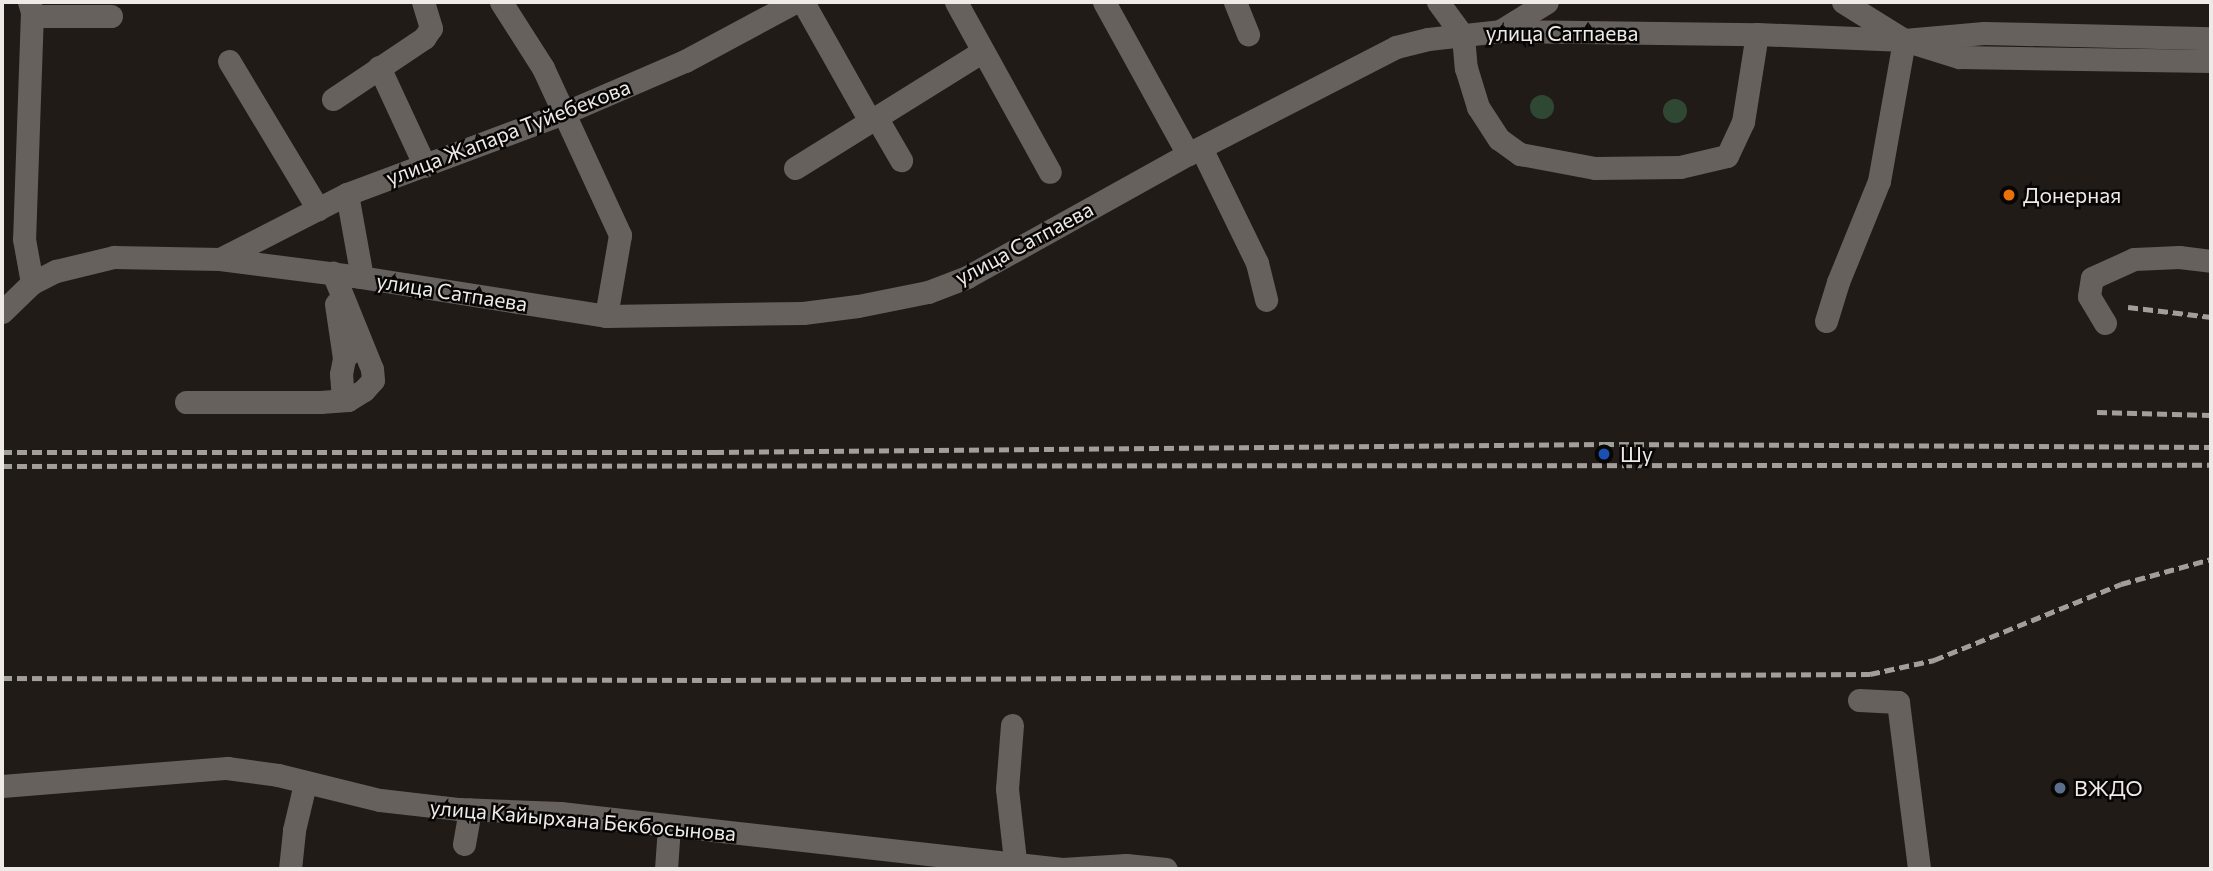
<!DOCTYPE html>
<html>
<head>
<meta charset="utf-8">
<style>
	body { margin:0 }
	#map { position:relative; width:2213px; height:871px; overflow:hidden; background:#201b17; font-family:Commissioner,sans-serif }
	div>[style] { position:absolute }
	.green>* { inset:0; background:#2f4834 }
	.round { border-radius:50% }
	.minor>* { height:23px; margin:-11.5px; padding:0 11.5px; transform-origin:11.5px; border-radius:11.5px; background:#67615d }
	.rail>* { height:5px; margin-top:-2.5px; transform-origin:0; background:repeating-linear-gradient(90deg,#a29e9a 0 10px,transparent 0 15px) }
	.dots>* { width:19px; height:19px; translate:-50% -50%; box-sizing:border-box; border:4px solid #080605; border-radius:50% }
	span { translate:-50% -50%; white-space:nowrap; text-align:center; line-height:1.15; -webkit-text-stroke:5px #080605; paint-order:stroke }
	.street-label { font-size:21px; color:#eeeae7 }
	.poi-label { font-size:21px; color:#eeeae7 }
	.left { translate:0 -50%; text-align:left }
	.frame { position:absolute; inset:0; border:4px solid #eeeae7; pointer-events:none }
</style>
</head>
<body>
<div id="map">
	<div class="green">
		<i class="round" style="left:1530px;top:95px;width:24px;height:24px"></i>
		<i class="round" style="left:1663px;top:99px;width:24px;height:24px"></i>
	</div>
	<div class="minor">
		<i style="left:29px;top:2px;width:10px;rotate:73deg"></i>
		<i style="left:32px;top:12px;width:227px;rotate:92deg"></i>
		<i style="left:24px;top:239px;width:45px;rotate:79.7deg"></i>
		<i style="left:501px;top:2px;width:78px;rotate:57.5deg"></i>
		<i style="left:543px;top:68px;width:184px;rotate:65.2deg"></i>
		<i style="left:620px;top:235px;width:82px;rotate:99.8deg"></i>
		<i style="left:803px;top:2px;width:137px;rotate:60.6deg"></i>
		<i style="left:956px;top:2px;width:194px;rotate:61.1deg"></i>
		<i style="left:1104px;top:2px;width:174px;rotate:61.1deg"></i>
		<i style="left:1235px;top:2px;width:35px;rotate:68deg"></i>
		<i style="left:1438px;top:2px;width:42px;rotate:53.7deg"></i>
		<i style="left:1463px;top:36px;width:32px;rotate:85deg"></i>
		<i style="left:1466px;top:68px;width:41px;rotate:72.9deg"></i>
		<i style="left:1478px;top:107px;width:38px;rotate:57deg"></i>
		<i style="left:1499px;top:139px;width:26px;rotate:36deg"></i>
		<i style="left:1520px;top:154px;width:76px;rotate:10.6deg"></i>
		<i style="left:1595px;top:168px;width:85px;rotate:-0.7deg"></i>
		<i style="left:1680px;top:167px;width:48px;rotate:-13.2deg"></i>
		<i style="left:1727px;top:156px;width:38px;rotate:-65deg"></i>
		<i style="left:1743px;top:122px;width:89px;rotate:-81deg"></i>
		<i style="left:1843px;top:2px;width:72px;rotate:31.9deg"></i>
		<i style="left:1904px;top:40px;width:58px;rotate:17.2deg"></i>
		<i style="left:1959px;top:57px;width:252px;rotate:0.9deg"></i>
		<i style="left:32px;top:16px;width:79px"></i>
		<i style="left:1500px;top:31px;width:55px;rotate:-31.7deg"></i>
		<i style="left:229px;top:61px;width:173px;rotate:59deg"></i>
		<i style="left:379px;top:67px;width:109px;rotate:65.1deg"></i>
		<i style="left:333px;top:99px;width:110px;rotate:-33.8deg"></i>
		<i style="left:424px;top:38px;width:12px;rotate:-55deg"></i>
		<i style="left:431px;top:28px;width:27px;rotate:-107deg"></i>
		<i style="left:876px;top:117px;width:50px;rotate:59.8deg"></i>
		<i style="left:1201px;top:148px;width:128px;rotate:64deg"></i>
		<i style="left:1257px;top:263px;width:38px;rotate:76deg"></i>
		<i style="left:795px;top:168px;width:221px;rotate:-31.9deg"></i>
		<i style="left:347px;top:194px;width:84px;rotate:79.8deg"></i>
		<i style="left:220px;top:259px;width:143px;rotate:-27.1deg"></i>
		<i style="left:347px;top:194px;width:232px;rotate:-20.5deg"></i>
		<i style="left:564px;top:113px;width:132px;rotate:-23.3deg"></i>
		<i style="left:685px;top:61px;width:125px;rotate:-28.2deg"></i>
		<i style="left:336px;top:304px;width:55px;rotate:81.6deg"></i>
		<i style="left:2px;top:312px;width:42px;rotate:-44deg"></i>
		<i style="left:32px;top:283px;width:27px;rotate:-27deg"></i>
		<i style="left:56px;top:271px;width:60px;rotate:-13.6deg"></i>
		<i style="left:114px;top:257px;width:106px;rotate:1.1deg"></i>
		<i style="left:220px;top:259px;width:141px;rotate:7.3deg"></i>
		<i style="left:360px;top:277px;width:249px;rotate:9deg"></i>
		<i style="left:606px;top:316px;width:197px;rotate:-0.9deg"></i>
		<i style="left:803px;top:313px;width:55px;rotate:-7.3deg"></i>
		<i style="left:858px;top:306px;width:71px;rotate:-11.3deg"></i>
		<i style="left:928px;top:292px;width:42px;rotate:-21deg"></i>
		<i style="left:967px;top:277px;width:253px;rotate:-29.1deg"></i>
		<i style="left:1188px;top:154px;width:234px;rotate:-27.2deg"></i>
		<i style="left:1396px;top:47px;width:33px;rotate:-14deg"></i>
		<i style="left:1428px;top:39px;width:72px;rotate:-6.3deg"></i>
		<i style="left:1500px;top:31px;width:257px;rotate:0.7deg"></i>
		<i style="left:1757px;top:34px;width:147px;rotate:2.3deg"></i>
		<i style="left:1904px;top:40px;width:80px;rotate:-5deg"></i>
		<i style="left:1984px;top:33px;width:227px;rotate:1.3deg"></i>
		<i style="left:1826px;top:321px;width:41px;rotate:-72.9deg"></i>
		<i style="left:1838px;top:282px;width:109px;rotate:-67.9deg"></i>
		<i style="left:1879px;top:181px;width:143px;rotate:-79.9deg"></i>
		<i style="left:2105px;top:323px;width:31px;rotate:-121deg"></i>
		<i style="left:2089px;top:296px;width:18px;rotate:-81deg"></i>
		<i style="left:2092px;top:278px;width:46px;rotate:-24.3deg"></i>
		<i style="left:2134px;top:259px;width:45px;rotate:-2.5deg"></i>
		<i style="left:2179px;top:257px;width:32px;rotate:7deg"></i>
		<i style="left:348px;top:400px;width:14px;rotate:-115deg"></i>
		<i style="left:342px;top:387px;width:13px;rotate:-94deg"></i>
		<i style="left:341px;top:374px;width:16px;rotate:-79deg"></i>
		<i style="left:344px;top:358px;width:13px;rotate:-45deg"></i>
		<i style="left:186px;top:402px;width:134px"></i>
		<i style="left:320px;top:402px;width:28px;rotate:-4deg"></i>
		<i style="left:348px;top:400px;width:19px;rotate:-32deg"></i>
		<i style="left:364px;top:390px;width:13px;rotate:-48deg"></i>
		<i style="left:373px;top:380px;width:11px;rotate:-95deg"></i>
		<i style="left:372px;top:369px;width:104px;rotate:-112.1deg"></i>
		<i style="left:1859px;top:700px;width:39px;rotate:3deg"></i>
		<i style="left:1898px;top:702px;width:168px;rotate:82.8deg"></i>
		<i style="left:1012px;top:725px;width:64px;rotate:94.5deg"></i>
		<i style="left:1007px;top:789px;width:81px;rotate:83.6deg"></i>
		<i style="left:2px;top:786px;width:226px;rotate:-4.6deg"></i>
		<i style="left:227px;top:768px;width:51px;rotate:7.8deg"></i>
		<i style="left:278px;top:775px;width:105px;rotate:13.8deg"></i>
		<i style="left:380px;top:800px;width:80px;rotate:6.5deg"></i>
		<i style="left:459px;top:809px;width:101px;rotate:2.3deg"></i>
		<i style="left:560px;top:813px;width:505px;rotate:6.37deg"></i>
		<i style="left:1062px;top:869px;width:64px;rotate:-3.6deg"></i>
		<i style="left:1126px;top:865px;width:40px;rotate:5.7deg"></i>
		<i style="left:464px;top:844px;width:35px;rotate:-80deg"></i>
		<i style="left:290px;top:869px;width:39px;rotate:-84deg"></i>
		<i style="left:294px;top:830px;width:47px;rotate:-76.6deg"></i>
		<i style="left:666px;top:869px;width:43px;rotate:-86deg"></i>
	</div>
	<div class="rail">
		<i style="left:2128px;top:307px;width:84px;rotate:6.9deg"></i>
		<i style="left:2097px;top:412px;width:114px;rotate:1.5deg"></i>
		<i style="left:2px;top:452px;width:712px"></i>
		<i style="left:714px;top:452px;width:890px;rotate:-0.52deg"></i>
		<i style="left:1604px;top:444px;width:607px;rotate:0.28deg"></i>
		<i style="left:2px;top:466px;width:2209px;rotate:-0.03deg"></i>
		<i style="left:2px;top:678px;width:719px;rotate:0.16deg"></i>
		<i style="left:721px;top:680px;width:1149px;rotate:-0.3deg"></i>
		<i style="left:1870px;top:674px;width:66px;rotate:-12.3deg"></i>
		<i style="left:1934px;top:660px;width:202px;rotate:-22.1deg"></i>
		<i style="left:2121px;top:584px;width:93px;rotate:-15.5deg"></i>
	</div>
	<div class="dots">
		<i style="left:2009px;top:195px;background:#e8710a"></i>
		<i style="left:1604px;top:454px;background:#1a4fb4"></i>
		<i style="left:2060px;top:788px;background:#5c6f8a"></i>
	</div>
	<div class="street-label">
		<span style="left:1562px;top:33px">улица Сатпаева</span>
		<span style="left:508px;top:132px;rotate:-21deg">улица Жапара Туйебекова</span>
		<span style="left:1024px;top:243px;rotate:-28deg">улица Сатпаева</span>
		<span style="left:452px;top:292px;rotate:9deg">улица Сатпаева</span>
		<span style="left:583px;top:820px;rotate:5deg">улица Кайырхана Бекбосынова</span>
	</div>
	<div class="poi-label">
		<span class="left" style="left:2023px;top:195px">Донерная</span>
		<span class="left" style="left:1620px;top:454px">Шу</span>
		<span class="left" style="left:2074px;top:788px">ВЖДО</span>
	</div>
	<div class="frame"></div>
</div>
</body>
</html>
